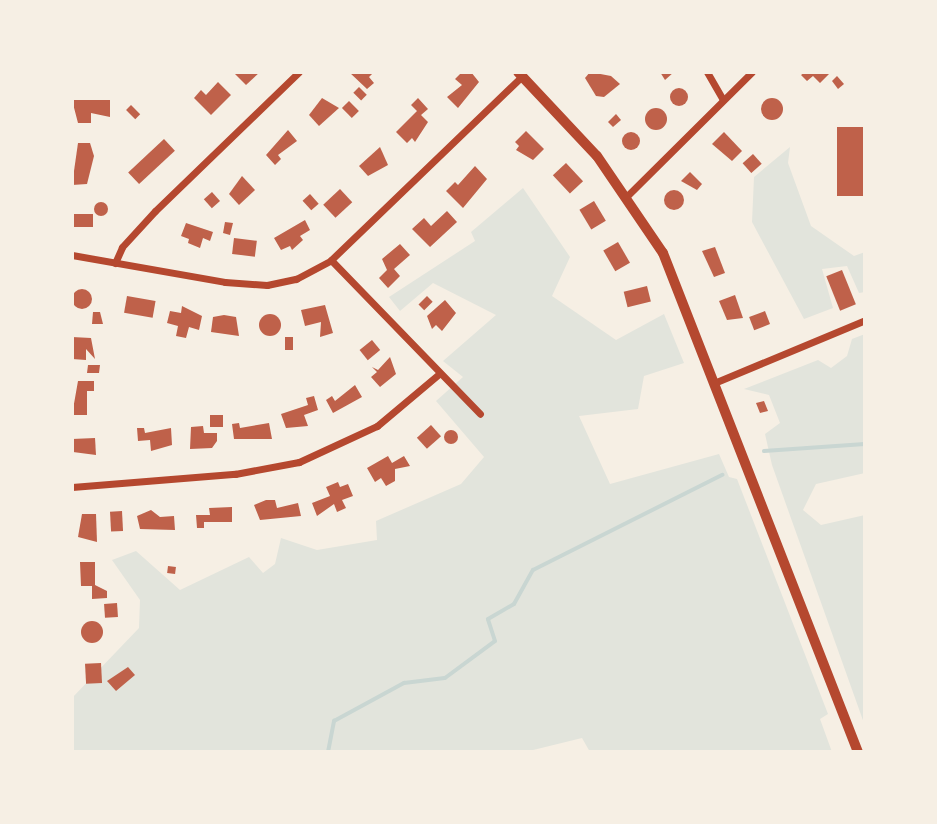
<!DOCTYPE html>
<html>
<head>
<meta charset="utf-8">
<style>
	body { margin:0 }
	#map { position:relative; width:937px; height:824px; overflow:hidden; background:#f6efe4; font-family:Signika,sans-serif }
	div>[style] { position:absolute }
	.green>* { inset:0; background:#e2e4dc }
	.stream>* { height:4px; margin:-2px; padding:0 2px; transform-origin:2px; border-radius:2px; background:#c9d6d2 }
	.building>* { inset:0; background:#bf614a; transform-origin:0 0 }
	.round { border-radius:50% }
	.minor>* { height:7px; margin:-3.5px; padding:0 3.5px; transform-origin:3.5px; border-radius:3.5px; background:#b5482f }
	.secondary>* { height:10px; margin:-5px; padding:0 5px; transform-origin:5px; border-radius:5px; background:#b5482f }
	span { translate:-50% -50%; white-space:nowrap; text-align:center; line-height:1.15; -webkit-text-stroke:6px #f6efe4; paint-order:stroke }
	.frame { position:absolute; inset:0; border:74px solid #f6efe4; pointer-events:none }
</style>
</head>
<body>
<div id="map">
	<div class="green">
		<i style="clip-path:polygon(790px 147px,788px 163px,811px 226px,854px 256px,865px 252px,865px 292px,859px 293px,847px 266px,822px 269px,833px 308px,804px 319px,752px 222px,754px 177px)"></i>
		<i style="clip-path:polygon(523px 188px,570px 257px,552px 296px,616px 340px,664px 314px,684px 363px,644px 376px,638px 409px,579px 416px,610px 484px,719px 454px,729px 477px,737px 479px,828px 714px,820px 719px,832px 752px,590px 752px,582px 738px,525px 752px,72px 752px,72px 698px,139px 628px,140px 600px,112px 560px,136px 551px,180px 590px,249px 557px,263px 573px,275px 564px,281px 538px,317px 550px,377px 540px,376px 521px,461px 484px,484px 457px,436px 401px,463px 377px,443px 361px,496px 315px,433px 283px,400px 311px,389px 297px,475px 241px,471px 232px)"></i>
		<i style="clip-path:polygon(865px 334px,865px 473px,816px 484px,803px 510px,821px 525px,865px 515px,865px 726px,772px 465px,765px 434px,780px 423px,769px 395px,744px 389px,818px 360px,831px 368px,847px 356px,852px 339px)"></i>
	</div>
	<div class="stream">
		<i style="left:764px;top:451px;width:101px;rotate:-4deg"></i>
		<i style="left:328px;top:752px;width:32px;rotate:-79deg"></i>
		<i style="left:334px;top:721px;width:80px;rotate:-28.5deg"></i>
		<i style="left:404px;top:683px;width:41px;rotate:-7deg"></i>
		<i style="left:445px;top:678px;width:62px;rotate:-36.5deg"></i>
		<i style="left:495px;top:641px;width:23px;rotate:-108deg"></i>
		<i style="left:488px;top:619px;width:30px;rotate:-30deg"></i>
		<i style="left:514px;top:604px;width:39px;rotate:-61deg"></i>
		<i style="left:533px;top:570px;width:212px;rotate:-26.7deg"></i>
	</div>
	<div class="building">
		<i style="clip-path:polygon(233px 72px,260px 72px,246px 85px)"></i>
		<i style="clip-path:polygon(349px 72px,374px 72px,369px 77px,374px 83px,367px 89px)"></i>
		<i style="clip-path:polygon(462px 72px,471px 72px,479px 82px,458px 108px,447px 97px,462px 85px,455px 79px)"></i>
		<i style="clip-path:polygon(590px 72px,611px 76px,620px 84px,604px 97px,596px 96px,585px 78px)"></i>
		<i style="clip-path:polygon(660px 72px,674px 72px,665px 80px)"></i>
		<i style="clip-path:polygon(805px 72px,828px 72px,829px 74px,820px 83px,813px 76px,807px 81px,801px 75px)"></i>
		<i style="clip-path:polygon(837px 76px,844px 84px,838px 89px,832px 81px)"></i>
		<i style="clip-path:polygon(218px 82px,231px 95px,211px 115px,194px 98px,201px 90px,206px 95px)"></i>
		<i style="left:359px;top:87px;width:11px;height:8px;rotate:45deg"></i>
		<i class="round" style="left:670px;top:88px;width:18px;height:18px"></i>
		<i class="round" style="left:761px;top:98px;width:22px;height:22px"></i>
		<i style="clip-path:polygon(322px 98px,339px 108px,319px 126px,309px 115px)"></i>
		<i style="clip-path:polygon(418px 98px,428px 109px,421px 115px,428px 122px,415px 142px,412px 138px,407px 143px,396px 132px,417px 111px,411px 105px)"></i>
		<i style="clip-path:polygon(72px 100px,110px 100px,110px 117px,91px 113px,91px 123px,78px 123px)"></i>
		<i style="left:349px;top:101px;width:14px;height:10px;rotate:45deg"></i>
		<i style="left:131px;top:105px;width:13px;height:7px;rotate:45deg"></i>
		<i class="round" style="left:645px;top:108px;width:22px;height:22px"></i>
		<i style="clip-path:polygon(616px 114px,621px 120px,613px 127px,608px 122px)"></i>
		<i style="left:837px;top:127px;width:28px;height:69px"></i>
		<i style="clip-path:polygon(288px 130px,297px 141px,278px 155px,281px 159px,275px 165px,266px 155px)"></i>
		<i style="clip-path:polygon(526px 131px,544px 149px,533px 160px,516px 150px,519px 146px,515px 142px)"></i>
		<i style="clip-path:polygon(724px 132px,742px 151px,732px 161px,712px 144px)"></i>
		<i class="round" style="left:622px;top:132px;width:18px;height:18px"></i>
		<i style="left:164px;top:139px;width:16px;height:49px;rotate:47deg"></i>
		<i style="clip-path:polygon(78px 143px,90px 143px,94px 156px,87px 184px,72px 185px)"></i>
		<i style="clip-path:polygon(380px 147px,388px 165px,368px 176px,359px 166px)"></i>
		<i style="left:753px;top:154px;width:13px;height:14px;rotate:48deg"></i>
		<i style="left:566px;top:163px;width:25px;height:18px;rotate:47deg"></i>
		<i style="clip-path:polygon(475px 166px,487px 179px,463px 208px,446px 191px,455px 182px,458px 185px)"></i>
		<i style="clip-path:polygon(690px 172px,702px 184px,697px 190px,681px 181px)"></i>
		<i style="clip-path:polygon(242px 176px,255px 190px,239px 205px,229px 194px)"></i>
		<i style="left:340px;top:189px;width:18px;height:23px;rotate:47deg"></i>
		<i class="round" style="left:664px;top:190px;width:20px;height:20px"></i>
		<i style="left:212px;top:192px;width:12px;height:11px;rotate:48deg"></i>
		<i style="left:310px;top:194px;width:13px;height:10px;rotate:48deg"></i>
		<i style="left:594px;top:201px;width:23px;height:17px;rotate:59deg"></i>
		<i class="round" style="left:94px;top:202px;width:14px;height:14px"></i>
		<i style="clip-path:polygon(447px 211px,457px 222px,430px 247px,412px 229px,424px 218px,431px 226px)"></i>
		<i style="left:72px;top:214px;width:21px;height:13px"></i>
		<i style="clip-path:polygon(305px 220px,310px 230px,300px 236px,303px 240px,292px 250px,290px 246px,281px 250px,274px 238px)"></i>
		<i style="clip-path:polygon(225px 222px,233px 223px,230px 235px,223px 233px)"></i>
		<i style="clip-path:polygon(186px 223px,213px 232px,210px 241px,203px 238px,200px 248px,188px 243px,189px 239px,181px 236px)"></i>
		<i style="left:234px;top:238px;width:23px;height:16px;rotate:7deg"></i>
		<i style="left:618px;top:242px;width:24px;height:17px;rotate:60deg"></i>
		<i style="clip-path:polygon(400px 244px,410px 255px,394px 269px,400px 276px,388px 288px,379px 278px,387px 270px,382px 259px)"></i>
		<i style="clip-path:polygon(715px 247px,725px 273px,714px 277px,702px 251px)"></i>
		<i style="left:842px;top:270px;width:37px;height:17px;rotate:68deg"></i>
		<i style="left:647px;top:286px;width:16px;height:24px;rotate:76deg"></i>
		<i class="round" style="left:72px;top:289px;width:20px;height:20px"></i>
		<i style="clip-path:polygon(735px 295px,743px 318px,727px 320px,719px 301px)"></i>
		<i style="left:127px;top:296px;width:29px;height:17px;rotate:10deg"></i>
		<i style="left:427px;top:296px;width:8px;height:12px;rotate:45deg"></i>
		<i style="clip-path:polygon(445px 300px,456px 313px,442px 331px,436px 325px,432px 329px,427px 316px)"></i>
		<i style="clip-path:polygon(325px 305px,333px 333px,320px 337px,321px 322px,305px 326px,301px 310px)"></i>
		<i style="clip-path:polygon(182px 306px,202px 316px,199px 330px,189px 327px,186px 338px,176px 336px,178px 326px,167px 323px,170px 311px,181px 313px)"></i>
		<i style="left:765px;top:311px;width:14px;height:17px;rotate:69deg"></i>
		<i style="clip-path:polygon(93px 312px,100px 312px,103px 324px,92px 324px)"></i>
		<i class="round" style="left:259px;top:314px;width:22px;height:22px"></i>
		<i style="clip-path:polygon(224px 315px,236px 317px,239px 336px,211px 332px,213px 317px)"></i>
		<i style="clip-path:polygon(72px 337px,91px 338px,95px 359px,86px 349px,86px 360px,72px 359px)"></i>
		<i style="left:285px;top:337px;width:8px;height:13px"></i>
		<i style="left:372px;top:340px;width:13px;height:16px;rotate:51deg"></i>
		<i style="clip-path:polygon(390px 357px,396px 374px,380px 387px,371px 377px,377px 372px,372px 367px,378px 370px)"></i>
		<i style="clip-path:polygon(88px 365px,100px 365px,99px 373px,87px 373px)"></i>
		<i style="clip-path:polygon(78px 381px,94px 381px,94px 391px,87px 391px,87px 415px,72px 415px)"></i>
		<i style="clip-path:polygon(355px 385px,362px 397px,333px 413px,326px 400px,332px 396px,335px 401px)"></i>
		<i style="clip-path:polygon(314px 396px,318px 410px,304px 415px,308px 426px,286px 428px,281px 414px,308px 405px,306px 398px)"></i>
		<i style="clip-path:polygon(764px 401px,768px 411px,760px 413px,756px 403px)"></i>
		<i style="left:223px;top:415px;width:12px;height:13px;rotate:90deg"></i>
		<i style="clip-path:polygon(239px 423px,240px 428px,269px 423px,272px 439px,234px 439px,232px 424px)"></i>
		<i style="left:431px;top:425px;width:15px;height:19px;rotate:48deg"></i>
		<i style="clip-path:polygon(203px 426px,204px 433px,217px 433px,217px 441px,212px 448px,190px 449px,191px 427px)"></i>
		<i style="clip-path:polygon(137px 428px,144px 428px,145px 433px,171px 428px,172px 445px,151px 451px,150px 440px,138px 441px)"></i>
		<i class="round" style="left:444px;top:430px;width:14px;height:14px"></i>
		<i style="clip-path:polygon(95px 438px,96px 455px,73px 452px,72px 439px)"></i>
		<i style="clip-path:polygon(388px 456px,392px 463px,404px 456px,410px 466px,395px 469px,395px 481px,386px 486px,381px 478px,375px 482px,367px 468px)"></i>
		<i style="clip-path:polygon(338px 482px,340px 487px,348px 484px,353px 496px,342px 500px,346px 508px,337px 512px,334px 504px,317px 516px,312px 503px,330px 496px,326px 487px)"></i>
		<i style="clip-path:polygon(266px 500px,275px 500px,277px 508px,298px 503px,301px 516px,260px 520px,254px 505px)"></i>
		<i style="clip-path:polygon(232px 507px,232px 522px,204px 522px,204px 528px,197px 528px,196px 515px,210px 515px,209px 508px)"></i>
		<i style="clip-path:polygon(151px 510px,160px 517px,174px 516px,175px 530px,140px 529px,137px 516px)"></i>
		<i style="left:122px;top:511px;width:20px;height:12px;rotate:87deg"></i>
		<i style="clip-path:polygon(82px 514px,96px 514px,97px 542px,78px 537px)"></i>
		<i style="clip-path:polygon(80px 562px,95px 562px,95px 585px,107px 591px,107px 598px,92px 599px,92px 586px,81px 586px)"></i>
		<i style="left:168px;top:566px;width:8px;height:7px;rotate:7deg"></i>
		<i style="left:117px;top:603px;width:14px;height:13px;rotate:86deg"></i>
		<i class="round" style="left:81px;top:621px;width:22px;height:22px"></i>
		<i style="left:101px;top:663px;width:20px;height:16px;rotate:87deg"></i>
		<i style="clip-path:polygon(128px 667px,135px 675px,116px 691px,107px 681px)"></i>
	</div>
	<div class="minor">
		<i style="left:707px;top:72px;width:32px;rotate:60deg"></i>
		<i style="left:627px;top:196px;width:176px;rotate:-44.8deg"></i>
		<i style="left:72px;top:255px;width:155px;rotate:10deg"></i>
		<i style="left:225px;top:282px;width:42px;rotate:4.1deg"></i>
		<i style="left:267px;top:285px;width:30px;rotate:-12deg"></i>
		<i style="left:296px;top:279px;width:40px;rotate:-28deg"></i>
		<i style="left:331px;top:260px;width:265px;rotate:-43.9deg"></i>
		<i style="left:331px;top:260px;width:214px;rotate:45.9deg"></i>
		<i style="left:115px;top:263px;width:17px;rotate:-66deg"></i>
		<i style="left:122px;top:247px;width:49px;rotate:-47.5deg"></i>
		<i style="left:155px;top:211px;width:200px;rotate:-44deg"></i>
		<i style="left:714px;top:383px;width:164px;rotate:-22.6deg"></i>
		<i style="left:72px;top:487px;width:164px;rotate:-4.6deg"></i>
		<i style="left:235px;top:474px;width:65px;rotate:-10.6deg"></i>
		<i style="left:299px;top:462px;width:86px;rotate:-24.8deg"></i>
		<i style="left:377px;top:426px;width:81px;rotate:-40deg"></i>
	</div>
	<div class="secondary">
		<i style="left:518px;top:72px;width:115px;rotate:46.8deg"></i>
		<i style="left:597px;top:156px;width:117px;rotate:55.8deg"></i>
		<i style="left:663px;top:253px;width:536px;rotate:68.66deg"></i>
	</div>
	<div class="frame"></div>
</div>
</body>
</html>
